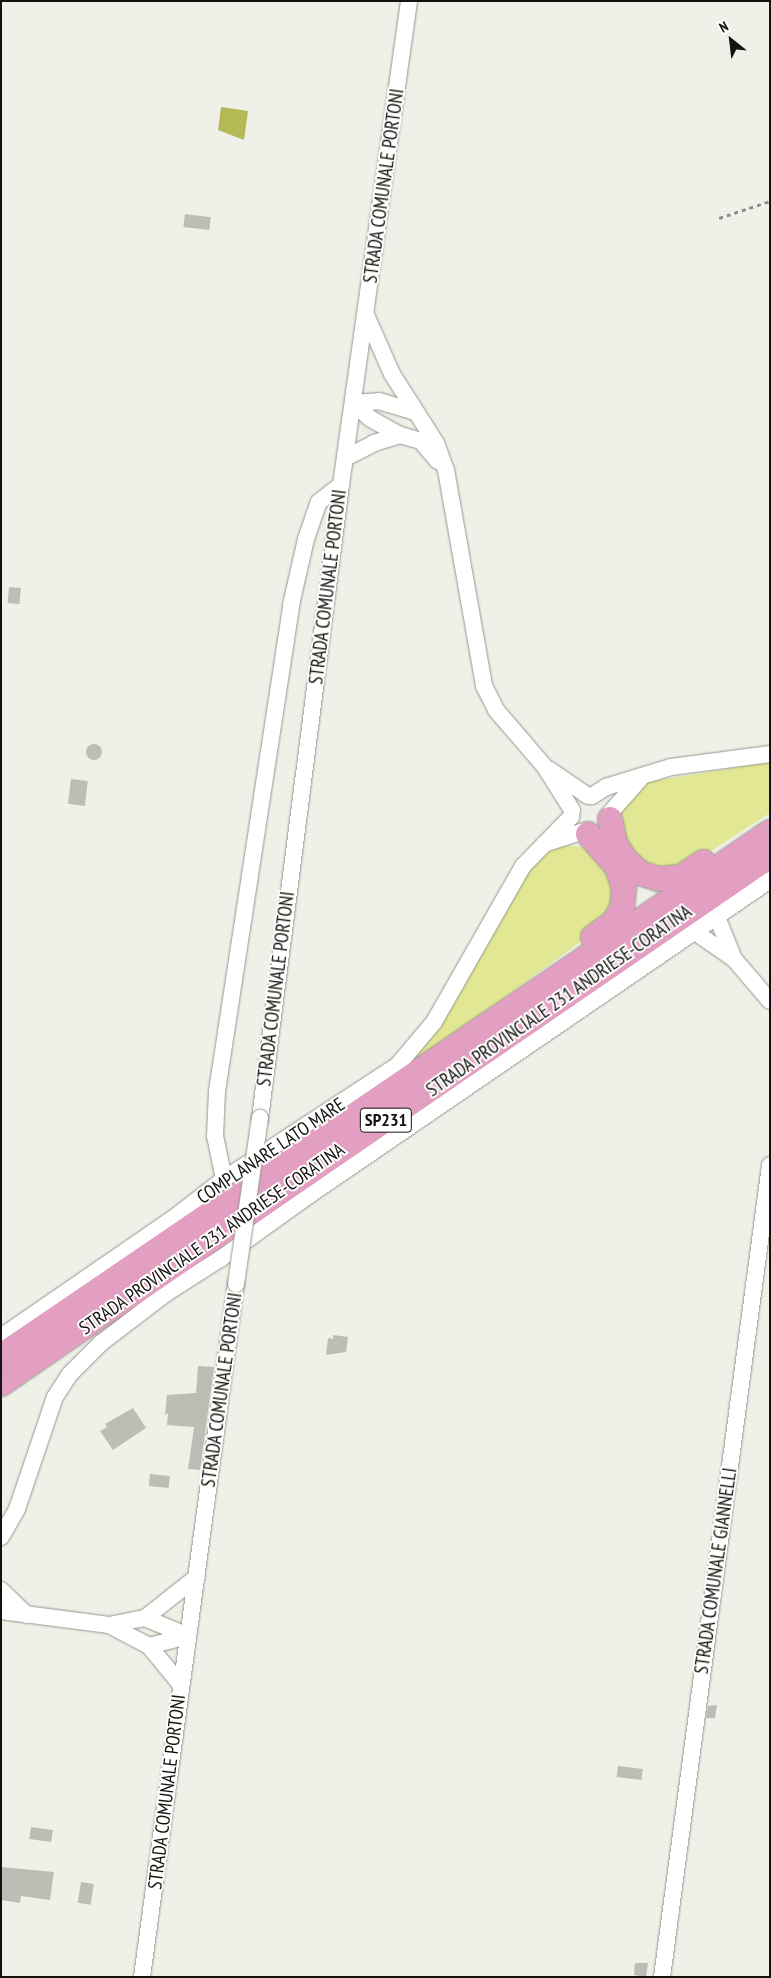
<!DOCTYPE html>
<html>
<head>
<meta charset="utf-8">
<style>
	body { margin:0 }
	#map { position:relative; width:771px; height:1978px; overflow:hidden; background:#eff0e8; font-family:"PT Sans Narrow",sans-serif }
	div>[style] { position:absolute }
	.green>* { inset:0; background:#e1e792 }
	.water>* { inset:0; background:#b4b855 }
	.building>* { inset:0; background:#bdbdb6; transform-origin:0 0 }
	.round { border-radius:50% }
	.path>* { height:2.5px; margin-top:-1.25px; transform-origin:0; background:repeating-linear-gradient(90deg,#8e8f89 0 4px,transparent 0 8px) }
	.roads { filter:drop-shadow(0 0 1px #96978f) drop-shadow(0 0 1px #96978f) }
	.minor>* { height:16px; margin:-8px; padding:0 8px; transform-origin:8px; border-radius:8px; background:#fff }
	.highway>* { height:24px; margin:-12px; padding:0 12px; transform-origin:12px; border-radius:12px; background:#e39fc2 }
	.bridges { filter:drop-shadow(0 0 1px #96978f) drop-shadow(0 0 1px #96978f) }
	.minor-bridge>* { height:16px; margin:-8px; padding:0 8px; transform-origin:8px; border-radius:8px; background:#fff }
	span { translate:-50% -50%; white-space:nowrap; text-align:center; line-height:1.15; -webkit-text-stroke:4px #fffffe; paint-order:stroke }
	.shield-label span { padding:1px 4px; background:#fffffe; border:1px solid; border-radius:4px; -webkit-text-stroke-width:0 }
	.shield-label { font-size:18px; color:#121210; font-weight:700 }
	.street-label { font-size:19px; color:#121210 }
	.frame { position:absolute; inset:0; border:2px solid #121210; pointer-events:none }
	.north { position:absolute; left:706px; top:15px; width:50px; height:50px; -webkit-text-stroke:4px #fffffe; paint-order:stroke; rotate:331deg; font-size:14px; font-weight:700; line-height:20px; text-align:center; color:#121210 }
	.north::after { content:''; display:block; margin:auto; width:18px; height:22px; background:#121210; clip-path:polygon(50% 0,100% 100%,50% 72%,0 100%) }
</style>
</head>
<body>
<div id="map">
	<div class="green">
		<i style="clip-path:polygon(770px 762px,770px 813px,694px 862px,673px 870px,651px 868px,635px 856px,623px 837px,620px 815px,629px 798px,647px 782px)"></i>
		<i style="clip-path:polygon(564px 845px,582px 847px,599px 856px,618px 892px,598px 929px,403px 1072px,441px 1023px,527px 870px,548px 850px)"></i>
	</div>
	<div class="water">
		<i style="clip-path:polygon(221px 107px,248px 111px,244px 140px,218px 130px)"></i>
	</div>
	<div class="building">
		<i style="left:185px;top:214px;width:26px;height:13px;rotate:7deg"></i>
		<i style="left:9px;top:587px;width:12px;height:16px;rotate:5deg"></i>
		<i class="round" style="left:86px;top:744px;width:16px;height:16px"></i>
		<i style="left:71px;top:779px;width:17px;height:25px;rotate:7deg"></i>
		<i style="clip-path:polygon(333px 1335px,348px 1337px,346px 1352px,326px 1355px,328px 1338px,333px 1339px)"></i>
		<i style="clip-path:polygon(198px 1366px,214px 1367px,200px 1470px,188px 1469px,194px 1427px,167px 1425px,168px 1413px,165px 1415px,167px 1395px,196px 1393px)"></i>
		<i style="clip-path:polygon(133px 1408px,146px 1428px,113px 1450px,100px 1431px,107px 1427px,105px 1424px)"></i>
		<i style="left:150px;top:1474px;width:20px;height:12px;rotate:6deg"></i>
		<i style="clip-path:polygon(717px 1705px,715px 1718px,706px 1718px,708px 1706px)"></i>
		<i style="left:618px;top:1766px;width:25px;height:11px;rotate:7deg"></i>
		<i style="left:31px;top:1827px;width:22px;height:12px;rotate:8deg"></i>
		<i style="clip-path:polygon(1px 1867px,54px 1872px,50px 1900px,21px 1896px,20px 1903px,1px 1900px)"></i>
		<i style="left:81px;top:1882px;width:13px;height:21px;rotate:9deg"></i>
		<i style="clip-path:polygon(635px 1963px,648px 1963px,646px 1977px,634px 1975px)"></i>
	</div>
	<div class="path">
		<i style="left:719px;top:218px;width:54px;rotate:-18.4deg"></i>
	</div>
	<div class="roads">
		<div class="minor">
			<i style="left:366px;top:315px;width:64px;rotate:66.2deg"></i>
			<i style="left:392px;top:374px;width:82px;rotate:57.5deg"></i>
			<i style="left:436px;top:443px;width:29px;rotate:70deg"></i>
			<i style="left:446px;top:470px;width:219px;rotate:80deg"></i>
			<i style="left:484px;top:686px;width:27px;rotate:63deg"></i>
			<i style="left:496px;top:710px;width:75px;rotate:49.3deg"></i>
			<i style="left:545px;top:767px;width:51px;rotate:57.9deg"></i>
			<i style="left:353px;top:403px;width:24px;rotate:42deg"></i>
			<i style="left:371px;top:419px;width:33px;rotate:29deg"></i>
			<i style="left:400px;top:435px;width:22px;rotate:16deg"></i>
			<i style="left:421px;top:441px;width:26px;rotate:50deg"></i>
			<i style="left:353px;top:403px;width:26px;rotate:-4deg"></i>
			<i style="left:379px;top:401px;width:39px;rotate:17deg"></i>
			<i style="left:345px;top:458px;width:33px;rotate:-27deg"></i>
			<i style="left:374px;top:443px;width:27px;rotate:-17deg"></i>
			<i style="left:550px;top:770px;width:46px;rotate:34.4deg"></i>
			<i style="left:592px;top:796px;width:17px;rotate:-33deg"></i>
			<i style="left:606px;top:787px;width:68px;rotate:-17.1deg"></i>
			<i style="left:671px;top:767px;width:100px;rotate:-7.5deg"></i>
			<i style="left:610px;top:813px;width:45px;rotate:-48.6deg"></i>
			<i style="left:544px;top:844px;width:40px;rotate:-18deg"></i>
			<i style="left:717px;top:917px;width:45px;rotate:68deg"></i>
			<i style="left:695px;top:932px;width:47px;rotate:34.7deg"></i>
			<i style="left:734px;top:959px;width:55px;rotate:49.4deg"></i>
			<i style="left:260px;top:1118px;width:638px;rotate:-82.71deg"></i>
			<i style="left:341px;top:485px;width:489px;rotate:-82deg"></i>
			<i style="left:224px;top:1179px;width:44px;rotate:-101.8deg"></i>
			<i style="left:215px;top:1136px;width:45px;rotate:-87.5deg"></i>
			<i style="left:217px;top:1091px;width:492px;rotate:-81.3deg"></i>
			<i style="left:291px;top:605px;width:68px;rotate:-77.2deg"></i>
			<i style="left:306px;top:539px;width:39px;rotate:-71deg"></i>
			<i style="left:319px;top:502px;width:28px;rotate:-38deg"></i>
			<i style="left:1px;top:1337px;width:216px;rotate:-34.6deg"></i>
			<i style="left:179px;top:1214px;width:57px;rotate:-37.9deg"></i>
			<i style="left:224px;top:1179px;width:207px;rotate:-33.2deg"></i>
			<i style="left:397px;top:1066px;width:57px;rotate:-49.9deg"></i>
			<i style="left:434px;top:1022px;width:180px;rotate:-60.3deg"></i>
			<i style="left:523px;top:866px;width:69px;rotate:-45.6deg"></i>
			<i style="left:1px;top:1537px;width:32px;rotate:-60deg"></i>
			<i style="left:17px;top:1509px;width:118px;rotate:-71.3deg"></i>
			<i style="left:55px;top:1397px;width:27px;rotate:-57deg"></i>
			<i style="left:70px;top:1374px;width:44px;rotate:-45deg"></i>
			<i style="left:101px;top:1343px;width:81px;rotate:-37.4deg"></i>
			<i style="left:165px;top:1294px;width:65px;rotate:-32.5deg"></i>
			<i style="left:220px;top:1259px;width:108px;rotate:-35.6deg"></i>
			<i style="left:308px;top:1196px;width:560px;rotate:-34.37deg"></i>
			<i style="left:1px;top:1590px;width:36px;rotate:44deg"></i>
			<i style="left:1px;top:1611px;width:109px;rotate:7.4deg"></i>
			<i style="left:109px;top:1625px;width:37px;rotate:-11deg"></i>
			<i style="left:145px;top:1618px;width:66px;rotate:-38.3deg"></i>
			<i style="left:145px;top:1618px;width:47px;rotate:22.7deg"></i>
			<i style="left:109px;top:1625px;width:45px;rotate:27.7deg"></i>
			<i style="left:149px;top:1646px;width:50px;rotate:50.6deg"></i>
			<i style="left:149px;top:1646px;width:40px;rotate:-14.4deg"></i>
			<i style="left:142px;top:1977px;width:699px;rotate:-82.28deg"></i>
			<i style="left:662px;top:1977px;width:819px;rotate:-82.42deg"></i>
		</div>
		<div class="highway">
			<i style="left:610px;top:819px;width:25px;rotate:78deg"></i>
			<i style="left:615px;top:843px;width:19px;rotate:58deg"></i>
			<i style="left:625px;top:859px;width:21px;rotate:43deg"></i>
			<i style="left:640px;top:873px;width:19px;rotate:18deg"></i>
			<i style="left:658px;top:879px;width:23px;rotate:-5deg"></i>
			<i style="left:681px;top:877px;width:27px;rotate:-34deg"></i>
			<i style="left:588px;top:834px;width:44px;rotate:48.7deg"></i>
			<i style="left:617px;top:867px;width:23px;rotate:72deg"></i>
			<i style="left:624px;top:889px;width:19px;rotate:96deg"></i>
			<i style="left:622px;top:908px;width:16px;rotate:120deg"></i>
			<i style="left:614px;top:922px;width:26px;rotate:144deg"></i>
			<i style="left:1px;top:1356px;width:931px;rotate:-34.27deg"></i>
			<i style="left:1px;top:1384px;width:933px;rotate:-34.47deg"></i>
		</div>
	</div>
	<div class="bridges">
		<div class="minor-bridge">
			<i style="left:236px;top:1284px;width:168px;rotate:-81.8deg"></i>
		</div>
	</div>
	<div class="shield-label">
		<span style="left:386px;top:1120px">SP231</span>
	</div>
	<div class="street-label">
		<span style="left:384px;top:186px;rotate:-82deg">STRADA COMUNALE PORTONI</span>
		<span style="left:328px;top:587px;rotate:-83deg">STRADA COMUNALE PORTONI</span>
		<span style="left:276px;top:989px;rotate:-83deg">STRADA COMUNALE PORTONI</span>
		<span style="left:559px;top:1001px;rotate:-35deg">STRADA PROVINCIALE 231 ANDRIESE-CORATINA</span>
		<span style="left:271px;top:1151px;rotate:-34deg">COMPLANARE LATO MARE</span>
		<span style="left:212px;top:1239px;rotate:-35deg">STRADA PROVINCIALE 231 ANDRIESE-CORATINA</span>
		<span style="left:222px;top:1390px;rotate:-82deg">STRADA COMUNALE PORTONI</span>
		<span style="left:716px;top:1571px;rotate:-82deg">STRADA COMUNALE GIANNELLI</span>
		<span style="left:167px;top:1792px;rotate:-83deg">STRADA COMUNALE PORTONI</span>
	</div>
	<div class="frame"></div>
	<div class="north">N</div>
</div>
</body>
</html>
